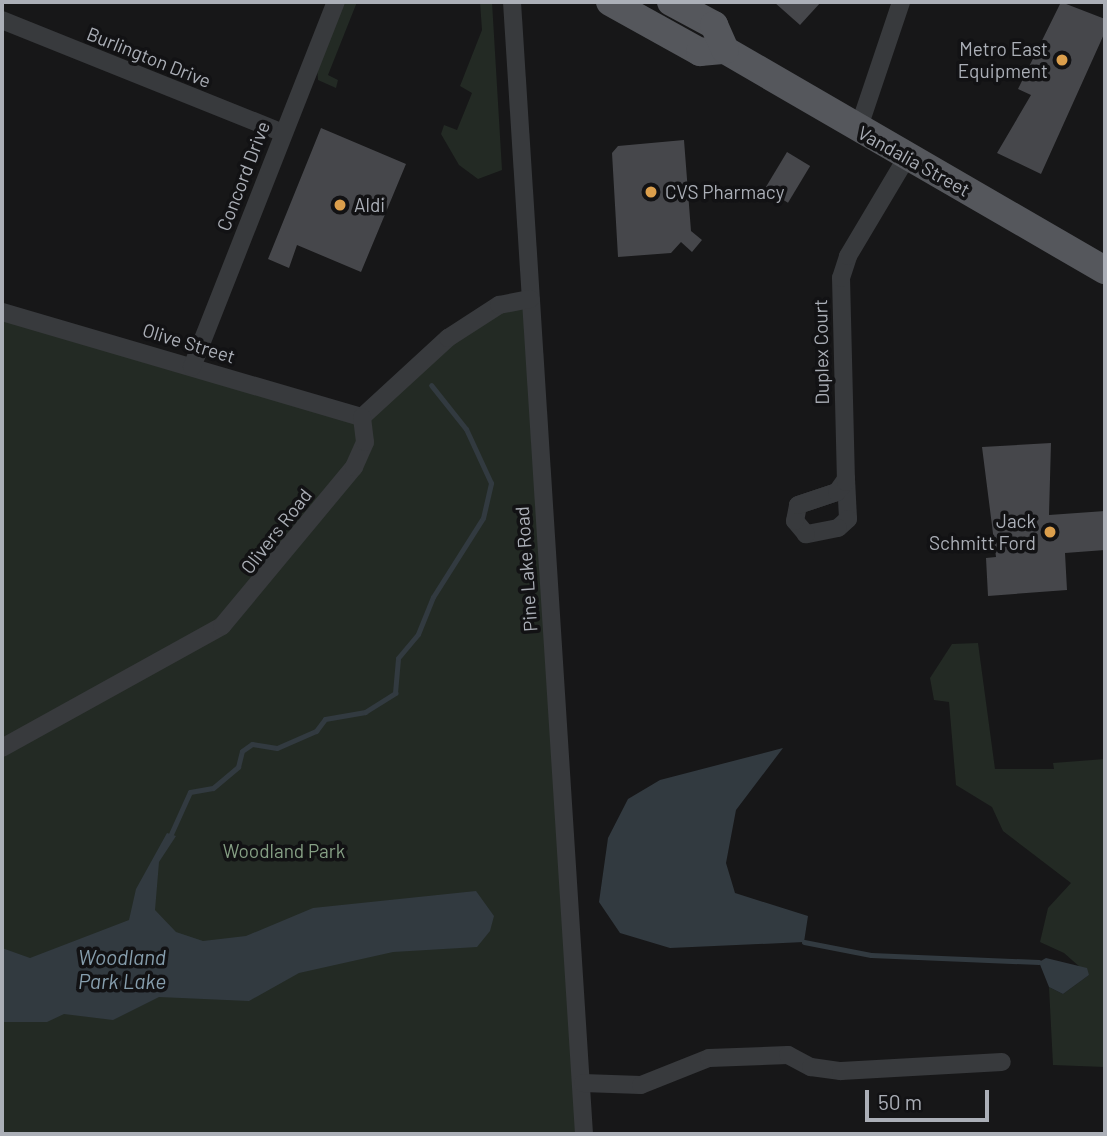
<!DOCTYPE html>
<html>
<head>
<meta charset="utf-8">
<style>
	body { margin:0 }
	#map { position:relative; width:1107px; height:1136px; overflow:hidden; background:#171718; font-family:Barlow,sans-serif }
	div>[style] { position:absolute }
	.green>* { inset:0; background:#232a24 }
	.water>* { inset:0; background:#323a40 }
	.stream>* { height:5px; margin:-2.5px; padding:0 2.5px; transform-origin:2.5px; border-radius:2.5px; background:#323a40 }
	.building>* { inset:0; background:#46474b; transform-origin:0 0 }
	.street>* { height:18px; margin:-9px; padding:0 9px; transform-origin:9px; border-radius:9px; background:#383a3d }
	.primary>* { height:28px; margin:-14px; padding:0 14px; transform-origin:14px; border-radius:14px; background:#55575c }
	.dots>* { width:19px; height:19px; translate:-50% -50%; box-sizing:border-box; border:4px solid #121214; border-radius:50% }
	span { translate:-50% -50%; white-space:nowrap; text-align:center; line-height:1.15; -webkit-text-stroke:7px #121214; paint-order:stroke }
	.poi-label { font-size:19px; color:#abafb7 }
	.right { translate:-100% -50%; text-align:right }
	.left { translate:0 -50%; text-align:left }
	.street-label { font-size:19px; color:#abafb7 }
	.park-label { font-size:19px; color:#859f84 }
	.water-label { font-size:21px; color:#869ead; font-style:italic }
	.frame { position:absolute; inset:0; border:4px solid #abafb7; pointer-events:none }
	.scale { position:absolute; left:865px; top:1090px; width:124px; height:32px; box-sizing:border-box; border:4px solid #abafb7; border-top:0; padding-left:9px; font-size:21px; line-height:24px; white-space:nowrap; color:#abafb7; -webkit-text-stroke:5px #121214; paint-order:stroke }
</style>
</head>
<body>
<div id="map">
	<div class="green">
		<i style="clip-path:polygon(344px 2px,357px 2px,328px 75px,338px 80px,336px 88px,318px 80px,317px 67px)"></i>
		<i style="clip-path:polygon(480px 2px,492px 2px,502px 170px,478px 179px,459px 165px,441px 134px,444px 125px,457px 130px,472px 93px,460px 86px,482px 30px)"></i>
		<i style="clip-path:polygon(530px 299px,582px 1134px,2px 1134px,2px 313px,362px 417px,499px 305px)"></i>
		<i style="clip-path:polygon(978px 643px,995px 769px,1054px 769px,1053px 763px,1105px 759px,1105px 1067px,1053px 1065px,1049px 987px,1063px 994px,1089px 975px,1064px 953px,1040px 942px,1048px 908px,1071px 883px,1003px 831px,992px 807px,956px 785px,949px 702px,934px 700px,930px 678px,952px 644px)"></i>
	</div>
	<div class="water">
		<i style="clip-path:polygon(783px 748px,736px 810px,726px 863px,735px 893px,808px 916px,804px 942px,670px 948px,620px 933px,599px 902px,608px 838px,628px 799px,660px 780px)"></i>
		<i style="clip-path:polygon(167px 833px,176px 836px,159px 862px,155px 910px,176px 932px,203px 941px,246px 936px,313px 908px,476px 891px,494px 916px,490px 931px,477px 947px,393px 952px,299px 973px,249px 1001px,159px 997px,113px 1020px,64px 1014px,47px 1022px,2px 1022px,2px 948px,30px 958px,129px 920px,136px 889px)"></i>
		<i style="clip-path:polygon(1046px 958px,1087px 968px,1089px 975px,1063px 994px,1049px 987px,1039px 962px)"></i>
	</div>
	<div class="stream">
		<i style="left:171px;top:834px;width:46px;rotate:-65.7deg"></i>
		<i style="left:190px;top:792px;width:23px;rotate:-10deg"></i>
		<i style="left:213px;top:788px;width:33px;rotate:-40deg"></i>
		<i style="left:238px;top:767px;width:16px;rotate:-76deg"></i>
		<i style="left:242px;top:751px;width:12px;rotate:-35deg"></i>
		<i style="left:252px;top:744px;width:25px;rotate:9deg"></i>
		<i style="left:277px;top:748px;width:43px;rotate:-23.6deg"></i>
		<i style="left:316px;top:731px;width:15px;rotate:-53deg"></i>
		<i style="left:325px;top:719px;width:41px;rotate:-9.9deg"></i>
		<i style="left:365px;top:712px;width:36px;rotate:-32deg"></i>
		<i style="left:395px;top:693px;width:35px;rotate:-85deg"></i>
		<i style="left:398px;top:658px;width:31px;rotate:-50deg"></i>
		<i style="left:418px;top:634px;width:40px;rotate:-68deg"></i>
		<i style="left:433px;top:597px;width:93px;rotate:-57.7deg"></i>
		<i style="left:483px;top:518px;width:36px;rotate:-77deg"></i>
		<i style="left:491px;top:483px;width:60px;rotate:-114.8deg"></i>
		<i style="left:466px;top:429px;width:56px;rotate:-128.5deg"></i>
		<i style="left:804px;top:942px;width:68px;rotate:11deg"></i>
		<i style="left:871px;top:955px;width:168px;rotate:2.4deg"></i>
	</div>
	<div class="building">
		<i style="clip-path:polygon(774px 2px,821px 2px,800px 25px)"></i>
		<i style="clip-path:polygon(1061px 2px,1105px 19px,1105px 32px,1041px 174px,997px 153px,1031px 95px,1018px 89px)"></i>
		<i style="clip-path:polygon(321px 128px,406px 164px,361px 272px,297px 245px,289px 268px,268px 259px)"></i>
		<i style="clip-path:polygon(684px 140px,691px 231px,702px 240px,692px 252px,681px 242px,671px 253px,618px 257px,612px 153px,618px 146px)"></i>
		<i style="left:787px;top:152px;width:27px;height:43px;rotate:31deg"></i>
		<i style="clip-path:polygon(1051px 443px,1049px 515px,1105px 511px,1105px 550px,1065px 553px,1067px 590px,988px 596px,986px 558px,996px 557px,982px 447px)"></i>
	</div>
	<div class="street">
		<i style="left:512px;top:2px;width:1134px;rotate:86.36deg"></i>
		<i style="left:2px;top:20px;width:301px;rotate:21.9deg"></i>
		<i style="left:858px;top:130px;width:135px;rotate:-71.4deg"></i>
		<i style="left:2px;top:312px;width:375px;rotate:16.3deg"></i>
		<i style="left:192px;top:367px;width:392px;rotate:-68.5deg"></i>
		<i style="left:362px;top:417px;width:117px;rotate:-42.6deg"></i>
		<i style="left:448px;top:338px;width:61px;rotate:-32.9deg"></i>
		<i style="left:499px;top:305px;width:32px;rotate:-11deg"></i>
		<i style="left:846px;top:479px;width:40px;rotate:87.1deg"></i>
		<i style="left:848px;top:519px;width:13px;rotate:138deg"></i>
		<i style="left:838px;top:528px;width:33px;rotate:169deg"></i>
		<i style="left:806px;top:534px;width:17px;rotate:-130deg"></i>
		<i style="left:795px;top:521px;width:16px;rotate:-79deg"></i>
		<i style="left:798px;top:505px;width:41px;rotate:-18.4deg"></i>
		<i style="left:837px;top:492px;width:16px;rotate:-55deg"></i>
		<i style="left:798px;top:505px;width:41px;rotate:-18.4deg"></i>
		<i style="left:837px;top:492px;width:13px;rotate:-48deg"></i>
		<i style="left:846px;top:482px;width:204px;rotate:-91.4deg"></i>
		<i style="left:841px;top:278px;width:23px;rotate:-72deg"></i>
		<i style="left:848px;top:256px;width:115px;rotate:-59.2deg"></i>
		<i style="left:2px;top:748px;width:252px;rotate:-29deg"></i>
		<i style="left:222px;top:626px;width:207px;rotate:-50.3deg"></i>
		<i style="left:354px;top:467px;width:27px;rotate:-66deg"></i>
		<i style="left:365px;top:442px;width:25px;rotate:-97deg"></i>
		<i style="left:583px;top:1083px;width:58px;rotate:2deg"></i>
		<i style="left:641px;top:1085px;width:73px;rotate:-21.7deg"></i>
		<i style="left:709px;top:1058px;width:79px;rotate:-2.2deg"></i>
		<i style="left:788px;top:1055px;width:26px;rotate:28deg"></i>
		<i style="left:811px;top:1067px;width:30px;rotate:8deg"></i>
		<i style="left:841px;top:1071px;width:161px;rotate:-3.2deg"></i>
	</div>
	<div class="primary">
		<i style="left:610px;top:2px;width:103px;rotate:29.1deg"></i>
		<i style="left:700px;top:52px;width:25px;rotate:-5deg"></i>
		<i style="left:725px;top:50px;width:439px;rotate:30.1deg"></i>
		<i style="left:671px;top:2px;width:49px;rotate:28.1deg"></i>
		<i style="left:714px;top:25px;width:27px;rotate:66deg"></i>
	</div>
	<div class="dots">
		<i style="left:1062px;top:60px;background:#dc9f4c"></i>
		<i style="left:651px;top:192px;background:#dc9f4c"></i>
		<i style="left:340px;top:205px;background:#dc9f4c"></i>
		<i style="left:1050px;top:532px;background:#dc9f4c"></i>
	</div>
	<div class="poi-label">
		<span class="right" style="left:1048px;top:60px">Metro East<br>Equipment</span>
		<span class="left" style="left:665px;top:192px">CVS Pharmacy</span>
		<span class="left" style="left:354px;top:205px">Aldi</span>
		<span class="right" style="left:1036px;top:532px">Jack<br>Schmitt Ford</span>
	</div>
	<div class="street-label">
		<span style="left:149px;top:57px;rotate:22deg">Burlington Drive</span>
		<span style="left:914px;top:161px;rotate:29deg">Vandalia Street</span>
		<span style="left:243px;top:176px;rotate:-69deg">Concord Drive</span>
		<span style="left:189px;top:343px;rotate:17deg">Olive Street</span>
		<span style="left:821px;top:352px;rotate:-91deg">Duplex Court</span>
		<span style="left:276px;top:531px;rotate:-52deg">Olivers Road</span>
		<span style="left:526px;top:569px;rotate:-94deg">Pine Lake Road</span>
	</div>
	<div class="park-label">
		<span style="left:284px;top:851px">Woodland Park</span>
	</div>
	<div class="water-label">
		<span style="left:122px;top:969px">Woodland<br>Park Lake</span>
	</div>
	<div class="frame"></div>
	<div class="scale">50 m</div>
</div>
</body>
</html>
